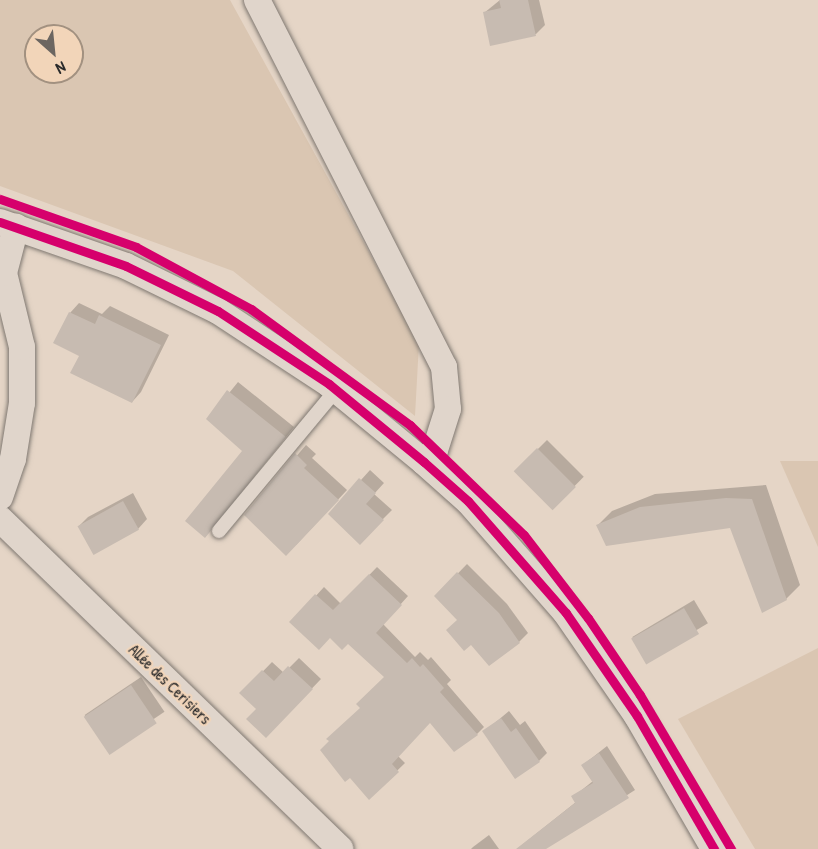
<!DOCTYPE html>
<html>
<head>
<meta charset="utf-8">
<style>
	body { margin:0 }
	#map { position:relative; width:818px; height:849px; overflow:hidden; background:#e5d5c6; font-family:"Patrick Hand",sans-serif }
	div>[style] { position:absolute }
	.green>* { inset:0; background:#dac6b2 }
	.shadow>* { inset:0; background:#0003; transform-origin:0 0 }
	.building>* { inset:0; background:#c7bbb1; transform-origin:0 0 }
	.roads { filter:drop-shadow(0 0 2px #7f7871) drop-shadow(0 0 2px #7f7871) }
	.lane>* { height:14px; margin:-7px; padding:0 7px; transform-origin:7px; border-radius:7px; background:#e0d5cb }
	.street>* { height:26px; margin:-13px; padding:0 13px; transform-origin:13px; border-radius:13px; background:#e0d5cb }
	.cycleway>* { height:9px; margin:-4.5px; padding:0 4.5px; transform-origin:4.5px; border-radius:4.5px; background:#d6006c }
	span { translate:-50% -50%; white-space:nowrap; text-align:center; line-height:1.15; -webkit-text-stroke:4.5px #f2d5b9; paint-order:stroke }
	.street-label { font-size:16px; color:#2b2b2b }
	.north { position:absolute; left:24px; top:24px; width:60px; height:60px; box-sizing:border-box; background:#f2d5b9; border:2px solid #a29180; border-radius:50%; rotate:153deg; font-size:16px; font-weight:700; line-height:24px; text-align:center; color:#2b2b2b }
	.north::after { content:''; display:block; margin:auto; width:21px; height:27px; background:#6c6661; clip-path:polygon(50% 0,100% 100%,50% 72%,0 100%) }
</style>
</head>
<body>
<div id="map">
	<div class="green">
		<i style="clip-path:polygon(evenodd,0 0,230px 0,419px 343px,415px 416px,233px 271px,0 186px,0 0,36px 36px,72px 36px,72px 72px,36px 72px,36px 36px)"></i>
		<i style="clip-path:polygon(780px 461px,818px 461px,818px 547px)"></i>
		<i style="clip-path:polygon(818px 648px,818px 849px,755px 849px,678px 719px)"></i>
	</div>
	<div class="shadow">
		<i style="clip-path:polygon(500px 0,539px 0,545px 25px,536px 34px,491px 44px,484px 13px)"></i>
		<i style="clip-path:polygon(79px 303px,102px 314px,110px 306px,169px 335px,141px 392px,132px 402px,81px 355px,70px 313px)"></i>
		<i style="clip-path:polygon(238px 382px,294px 427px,214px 526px,244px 450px,208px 419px)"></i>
		<i style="left:547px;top:440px;width:52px;height:44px;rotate:45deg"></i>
		<i style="clip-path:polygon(306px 445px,316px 454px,312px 458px,347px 490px,296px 545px,246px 515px)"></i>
		<i style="clip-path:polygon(370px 470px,384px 483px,374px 494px,392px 510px,360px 542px,361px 480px)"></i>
		<i style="clip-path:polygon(766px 485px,800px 585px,786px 599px,731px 526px,598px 525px,612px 511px,655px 494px)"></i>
		<i style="clip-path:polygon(133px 493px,147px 519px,138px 529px,79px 526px,88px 517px)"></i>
		<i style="clip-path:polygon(467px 564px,507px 604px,528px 633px,519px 642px,459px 619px,436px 596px)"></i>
		<i style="clip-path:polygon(377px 567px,408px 596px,383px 624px,415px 657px,420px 652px,428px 660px,431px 657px,451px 680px,447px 684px,484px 727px,477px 734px,430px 721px,398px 756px,405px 763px,369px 798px,362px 707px,386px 677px,348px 642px,292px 622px,324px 587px,341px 604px)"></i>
		<i style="left:694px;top:600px;width:27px;height:72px;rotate:59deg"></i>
		<i style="clip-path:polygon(299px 658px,321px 679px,275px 727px,242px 693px,272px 662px,284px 673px)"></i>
		<i style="left:141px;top:677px;width:42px;height:68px;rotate:56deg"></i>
		<i style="clip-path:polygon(509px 711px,520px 725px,525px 721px,547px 753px,539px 761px,484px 732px)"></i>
		<i style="clip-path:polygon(607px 746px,635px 790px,543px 849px,517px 849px,576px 802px,573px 797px,593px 781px,583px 765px)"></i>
		<i style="clip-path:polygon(489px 835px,499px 849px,471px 849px,473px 847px)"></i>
	</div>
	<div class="building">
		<i style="clip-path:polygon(499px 0,528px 0,536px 36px,490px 46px,483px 12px,501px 8px)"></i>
		<i style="clip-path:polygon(69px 312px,95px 324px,99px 315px,161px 345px,132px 403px,70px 373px,79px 356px,53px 343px)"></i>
		<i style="clip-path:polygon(227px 390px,286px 437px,205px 538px,185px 521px,242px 451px,206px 419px)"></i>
		<i style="left:537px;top:448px;width:55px;height:33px;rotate:45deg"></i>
		<i style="clip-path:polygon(295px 453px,307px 465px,304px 468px,339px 500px,286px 556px,244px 515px)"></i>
		<i style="clip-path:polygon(359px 478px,376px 493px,366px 504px,384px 520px,360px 545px,328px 514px)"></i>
		<i style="clip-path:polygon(726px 498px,752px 499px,787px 600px,762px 613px,730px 528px,606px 546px,596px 525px,640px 507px)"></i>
		<i style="left:123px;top:501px;width:33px;height:52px;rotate:61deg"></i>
		<i style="clip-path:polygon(457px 572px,499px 613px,520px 643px,489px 666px,471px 645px,464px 651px,446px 630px,457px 620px,434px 596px)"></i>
		<i style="clip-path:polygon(369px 574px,402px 605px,376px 633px,407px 663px,412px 658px,420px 667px,423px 664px,444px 688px,440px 692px,478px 735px,454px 752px,430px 723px,392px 764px,399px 772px,369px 800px,350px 778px,345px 782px,320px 750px,329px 741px,326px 739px,360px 708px,356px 704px,384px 677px,348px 644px,342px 650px,330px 638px,319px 650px,289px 622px,315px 594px,333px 610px)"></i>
		<i style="left:684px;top:608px;width:30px;height:61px;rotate:60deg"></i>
		<i style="clip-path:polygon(288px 666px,313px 689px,266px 738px,246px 719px,256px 709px,239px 693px,262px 670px,274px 681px)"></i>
		<i style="left:131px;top:685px;width:46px;height:57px;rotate:56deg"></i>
		<i style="clip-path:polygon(501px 718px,511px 732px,516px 728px,540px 762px,515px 779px,482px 731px)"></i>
		<i style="clip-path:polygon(599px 753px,629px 798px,546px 849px,516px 849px,575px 803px,571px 796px,593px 783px,581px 765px)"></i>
	</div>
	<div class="roads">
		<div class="lane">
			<i style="left:219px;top:531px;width:183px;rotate:-50.3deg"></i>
		</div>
		<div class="street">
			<i style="left:257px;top:0;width:412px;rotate:63deg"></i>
			<i style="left:444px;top:367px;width:42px;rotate:84.6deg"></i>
			<i style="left:448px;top:409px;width:43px;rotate:107.6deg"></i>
			<i style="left:435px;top:450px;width:16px;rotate:133deg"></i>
			<i style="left:0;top:222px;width:133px;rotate:19.2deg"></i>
			<i style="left:126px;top:266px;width:102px;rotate:26.1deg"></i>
			<i style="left:218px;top:311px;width:133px;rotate:33.3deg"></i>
			<i style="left:329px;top:384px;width:123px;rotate:39.4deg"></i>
			<i style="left:424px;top:462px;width:59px;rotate:41.6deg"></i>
			<i style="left:468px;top:501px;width:149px;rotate:48.8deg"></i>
			<i style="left:566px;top:613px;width:125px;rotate:55.4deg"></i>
			<i style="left:637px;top:716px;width:154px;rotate:59.9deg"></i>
			<i style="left:0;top:497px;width:40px;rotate:-71.1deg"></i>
			<i style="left:13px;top:459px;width:57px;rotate:-80.9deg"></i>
			<i style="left:22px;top:403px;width:56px;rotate:-90deg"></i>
			<i style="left:22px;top:347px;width:76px;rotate:-103.7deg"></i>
			<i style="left:4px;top:273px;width:48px;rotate:-75.4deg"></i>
			<i style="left:0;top:519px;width:474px;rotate:44.1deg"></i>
		</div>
	</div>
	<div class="cycleway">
		<i style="left:0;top:199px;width:144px;rotate:19.4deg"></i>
		<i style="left:136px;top:247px;width:131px;rotate:28.3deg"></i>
		<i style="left:251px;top:309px;width:197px;rotate:36.1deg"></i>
		<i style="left:410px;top:425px;width:158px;rotate:44deg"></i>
		<i style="left:524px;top:535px;width:105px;rotate:52.4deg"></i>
		<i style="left:588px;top:618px;width:93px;rotate:56deg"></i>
		<i style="left:640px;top:695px;width:179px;rotate:59.4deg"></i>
		<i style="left:0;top:222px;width:133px;rotate:19.2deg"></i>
		<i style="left:126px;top:266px;width:102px;rotate:26.1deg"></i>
		<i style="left:218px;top:311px;width:133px;rotate:33.3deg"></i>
		<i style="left:329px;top:384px;width:123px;rotate:39.4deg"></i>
		<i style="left:424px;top:462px;width:59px;rotate:41.6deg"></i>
		<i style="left:468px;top:501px;width:149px;rotate:48.8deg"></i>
		<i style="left:566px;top:613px;width:125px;rotate:55.4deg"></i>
		<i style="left:637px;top:716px;width:154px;rotate:59.9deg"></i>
	</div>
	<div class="street-label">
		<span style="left:170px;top:684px;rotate:44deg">Allée des Cerisiers</span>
	</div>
	<div class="north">N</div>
</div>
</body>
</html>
